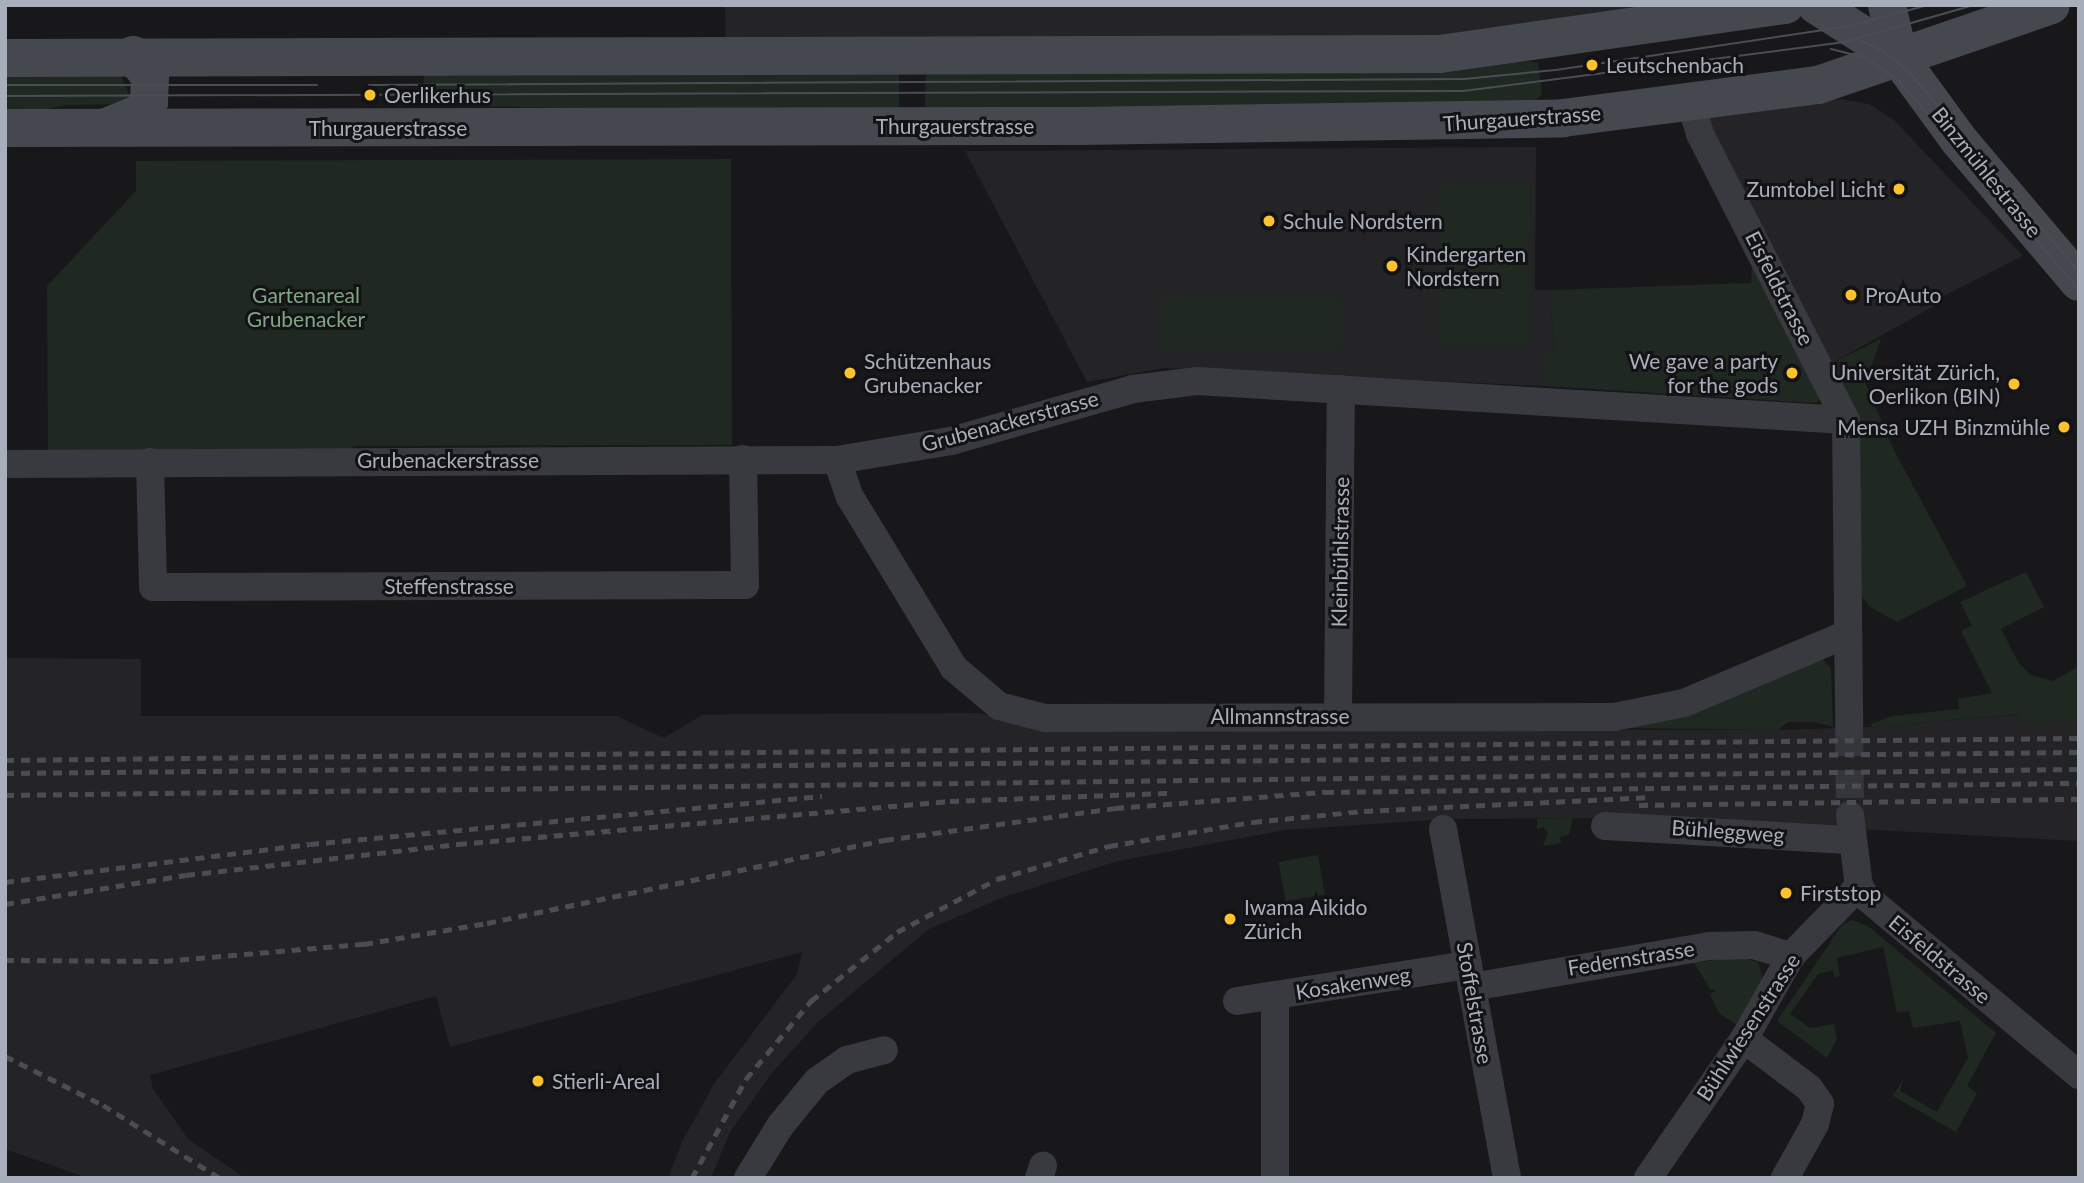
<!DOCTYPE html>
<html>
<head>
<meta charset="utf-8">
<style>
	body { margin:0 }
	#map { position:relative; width:2084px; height:1183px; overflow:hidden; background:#18181a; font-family:Lato,sans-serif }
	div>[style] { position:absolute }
	.built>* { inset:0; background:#242427 }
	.green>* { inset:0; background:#1f2921; transform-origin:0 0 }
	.street-tunnel>* { height:28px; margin-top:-14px; transform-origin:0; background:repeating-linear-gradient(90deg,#35363a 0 28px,transparent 0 42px) }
	.street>* { height:28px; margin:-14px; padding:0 14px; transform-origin:14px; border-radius:14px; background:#393940 }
	.secondary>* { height:38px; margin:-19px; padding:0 19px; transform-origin:19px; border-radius:19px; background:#464850 }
	.tram>* { height:2px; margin:-1px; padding:0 1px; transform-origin:1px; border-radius:1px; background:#4b4d55 }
	.rail>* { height:5px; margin-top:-2.5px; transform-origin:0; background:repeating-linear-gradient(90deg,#4b4d55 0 9px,transparent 0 16px) }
	.dots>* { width:19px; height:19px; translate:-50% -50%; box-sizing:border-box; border:4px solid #131315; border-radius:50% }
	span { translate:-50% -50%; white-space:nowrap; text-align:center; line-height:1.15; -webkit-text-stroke:6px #131315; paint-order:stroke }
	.poi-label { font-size:21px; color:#a9aebb }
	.left { translate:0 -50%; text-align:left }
	.right { translate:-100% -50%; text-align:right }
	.street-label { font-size:21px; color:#a9aebb }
	.park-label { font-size:21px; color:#7fa784 }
	.frame { position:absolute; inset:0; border:7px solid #a9aebb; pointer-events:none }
</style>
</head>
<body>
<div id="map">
	<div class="built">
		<i style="clip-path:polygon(725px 5px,1714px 5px,1484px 41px,726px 45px)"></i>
		<i style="clip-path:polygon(1840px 99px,1869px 104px,1894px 120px,2023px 256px,1934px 301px,1936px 305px,1828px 365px,1704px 112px)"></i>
		<i style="clip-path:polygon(1536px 147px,1535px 290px,1550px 290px,1554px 351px,1544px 352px,1544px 386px,1164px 368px,1087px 382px,965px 151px)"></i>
		<i style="clip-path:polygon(5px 658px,141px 659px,141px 716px,616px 716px,664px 738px,702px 715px,742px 714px,980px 713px,1039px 729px,1778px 730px,1872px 727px,2079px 709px,2079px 841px,1652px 818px,1446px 819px,1285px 830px,1118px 861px,1004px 897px,929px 929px,818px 1022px,772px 1073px,730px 1132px,711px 1178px,668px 1178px,682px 1142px,714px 1084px,797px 974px,802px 952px,450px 1047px,436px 996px,150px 1075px,153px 1089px,188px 1139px,245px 1178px,88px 1178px,5px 1149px)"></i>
	</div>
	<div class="green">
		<i style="clip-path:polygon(1529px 61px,1538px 63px,1542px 94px,1536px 100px,925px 114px,926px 67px)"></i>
		<i style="clip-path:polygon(117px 67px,133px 104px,66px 105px,5px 117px,5px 70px)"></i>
		<i style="clip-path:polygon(899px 68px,899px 115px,424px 105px,424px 75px)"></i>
		<i style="clip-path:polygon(731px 159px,732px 445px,353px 446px,352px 454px,48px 454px,47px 286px,136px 191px,136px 161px)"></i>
		<i style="left:1437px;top:184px;width:92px;height:161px"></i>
		<i style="clip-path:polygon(1752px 266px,1824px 395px,1816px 403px,1544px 386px,1544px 351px,1554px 351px,1550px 290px,1751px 283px)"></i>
		<i style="left:1160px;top:300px;width:181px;height:50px"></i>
		<i style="clip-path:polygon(1881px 339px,1871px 368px,1861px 373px,1894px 450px,1967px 586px,1897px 622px,1869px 606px,1859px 593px,1828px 365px)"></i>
		<i style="clip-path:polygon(2026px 572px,2044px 607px,2001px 629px,2018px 662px,2030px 675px,2053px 681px,2079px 666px,2079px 722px,2021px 723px,2019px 714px,1872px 727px,1871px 724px,1892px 716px,1959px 709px,1958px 699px,1992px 693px,1961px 631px,1972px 626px,1960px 602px)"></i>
		<i style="clip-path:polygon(1822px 659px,1831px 668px,1833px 727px,1815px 722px,1788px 722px,1778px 730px,1625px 728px)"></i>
		<i style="clip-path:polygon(1573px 818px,1569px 835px,1560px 837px,1562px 843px,1543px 846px,1548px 833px,1543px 827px,1537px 830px,1537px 819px)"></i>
		<i style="left:1318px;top:855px;width:40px;height:40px;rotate:80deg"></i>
		<i style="clip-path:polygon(1852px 920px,1868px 926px,1996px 1033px,1967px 1086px,1977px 1093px,1956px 1132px,1893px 1096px,1903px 1079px,1900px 1091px,1937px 1112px,1968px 1058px,1960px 1021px,1913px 1028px,1909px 1011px,1897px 1013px,1883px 947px,1837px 958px,1840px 976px,1835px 978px,1833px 970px,1818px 974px,1790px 1014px,1810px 1028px,1834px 1024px,1837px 1039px,1827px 1058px,1777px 1021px,1842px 925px)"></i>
		<i style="clip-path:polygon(1738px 957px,1758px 962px,1763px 980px,1736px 1024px,1719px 1013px,1710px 994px,1716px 990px,1710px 989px,1694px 963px)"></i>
	</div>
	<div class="street-tunnel">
		<i style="left:1849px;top:728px;width:87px;rotate:89.3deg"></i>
	</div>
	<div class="street">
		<i style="left:1691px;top:104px;width:31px;rotate:73deg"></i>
		<i style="left:1700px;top:134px;width:321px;rotate:63deg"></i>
		<i style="left:1846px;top:420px;width:308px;rotate:89.4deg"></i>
		<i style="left:837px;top:460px;width:39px;rotate:71deg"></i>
		<i style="left:850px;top:497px;width:200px;rotate:58.7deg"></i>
		<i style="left:954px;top:668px;width:59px;rotate:40.2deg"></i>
		<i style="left:999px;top:706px;width:48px;rotate:14.6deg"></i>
		<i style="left:1045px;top:718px;width:569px;rotate:-0.1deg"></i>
		<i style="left:1614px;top:717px;width:71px;rotate:-11.3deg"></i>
		<i style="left:1684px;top:703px;width:177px;rotate:-22.9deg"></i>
		<i style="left:150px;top:462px;width:125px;rotate:88.6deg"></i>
		<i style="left:153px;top:587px;width:592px;rotate:-0.19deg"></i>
		<i style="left:745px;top:585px;width:126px;rotate:-90.9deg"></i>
		<i style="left:5px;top:464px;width:832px;rotate:-0.28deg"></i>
		<i style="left:837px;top:460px;width:116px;rotate:-9.5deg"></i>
		<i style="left:951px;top:441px;width:189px;rotate:-15.9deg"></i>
		<i style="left:1133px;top:389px;width:64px;rotate:-7.1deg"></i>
		<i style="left:1197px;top:381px;width:650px;rotate:3.44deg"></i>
		<i style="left:1338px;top:716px;width:327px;rotate:-89.5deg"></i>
		<i style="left:1850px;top:815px;width:72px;rotate:82.8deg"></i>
		<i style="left:1859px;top:886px;width:13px;rotate:58deg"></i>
		<i style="left:1866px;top:897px;width:278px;rotate:39.9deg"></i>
		<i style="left:1605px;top:826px;width:246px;rotate:3.3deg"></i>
		<i style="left:1443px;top:829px;width:355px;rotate:79.6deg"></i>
		<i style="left:1472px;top:987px;width:241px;rotate:-9.8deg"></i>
		<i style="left:1709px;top:946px;width:45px;rotate:-1.3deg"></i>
		<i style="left:1754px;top:945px;width:39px;rotate:17deg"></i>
		<i style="left:1237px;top:1001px;width:234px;rotate:-8.9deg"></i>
		<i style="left:1744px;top:1039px;width:81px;rotate:37deg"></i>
		<i style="left:1809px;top:1088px;width:19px;rotate:55deg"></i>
		<i style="left:1820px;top:1104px;width:21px;rotate:104deg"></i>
		<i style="left:1815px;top:1124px;width:62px;rotate:119.1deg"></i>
		<i style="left:748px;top:1178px;width:61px;rotate:-58.4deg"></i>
		<i style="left:780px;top:1126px;width:58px;rotate:-50.6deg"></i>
		<i style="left:817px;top:1081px;width:37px;rotate:-35deg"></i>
		<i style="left:847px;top:1060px;width:38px;rotate:-15deg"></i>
		<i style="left:1039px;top:1178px;width:13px;rotate:-72deg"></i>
		<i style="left:1275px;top:1178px;width:183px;rotate:-90deg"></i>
		<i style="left:1648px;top:1178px;width:169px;rotate:-55.4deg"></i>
		<i style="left:1744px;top:1039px;width:95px;rotate:-60.5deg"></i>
		<i style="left:1791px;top:956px;width:98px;rotate:-45.8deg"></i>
	</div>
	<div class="secondary">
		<i style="left:1816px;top:5px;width:98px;rotate:32.6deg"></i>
		<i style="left:1899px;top:58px;width:100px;rotate:53.9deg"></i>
		<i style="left:1958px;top:139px;width:187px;rotate:49.8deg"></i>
		<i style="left:1887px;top:5px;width:54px;rotate:77.2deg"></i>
		<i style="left:5px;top:58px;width:1435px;rotate:-0.16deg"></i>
		<i style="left:1440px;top:54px;width:349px;rotate:-8.1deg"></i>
		<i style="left:106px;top:127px;width:37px;rotate:-22deg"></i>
		<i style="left:140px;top:113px;width:13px;rotate:-48deg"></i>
		<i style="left:149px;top:103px;width:27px;rotate:-88deg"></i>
		<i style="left:150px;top:76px;width:27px;rotate:-129deg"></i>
		<i style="left:5px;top:128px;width:1075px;rotate:-0.11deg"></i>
		<i style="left:1080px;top:126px;width:483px;rotate:-0.9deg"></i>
		<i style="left:1563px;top:118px;width:257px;rotate:-7.4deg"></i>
		<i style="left:1818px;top:85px;width:246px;rotate:-18.9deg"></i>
	</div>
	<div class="tram">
		<i style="left:1857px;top:39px;width:27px;rotate:24deg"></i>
		<i style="left:1882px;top:50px;width:35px;rotate:39deg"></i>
		<i style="left:1909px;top:72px;width:262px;rotate:49.6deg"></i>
		<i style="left:1831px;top:49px;width:36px;rotate:14deg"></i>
		<i style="left:1866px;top:58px;width:39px;rotate:35deg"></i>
		<i style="left:1898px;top:80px;width:277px;rotate:49.2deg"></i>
		<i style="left:5px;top:85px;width:312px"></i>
		<i style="left:369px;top:85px;width:1095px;rotate:-0.31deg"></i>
		<i style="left:1464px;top:79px;width:92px;rotate:-5.6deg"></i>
		<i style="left:1556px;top:70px;width:296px;rotate:-8.5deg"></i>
		<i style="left:1849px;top:26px;width:82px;rotate:-14.9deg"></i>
		<i style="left:5px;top:96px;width:1458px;rotate:-0.2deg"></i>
		<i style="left:1463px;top:91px;width:385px;rotate:-7.3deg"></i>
		<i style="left:1845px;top:42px;width:134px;rotate:-16deg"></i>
	</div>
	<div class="rail">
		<i style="left:5px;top:760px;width:2074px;rotate:-0.61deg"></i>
		<i style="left:5px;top:773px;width:2074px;rotate:-0.58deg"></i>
		<i style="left:1820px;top:786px;width:259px;rotate:-0.7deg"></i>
		<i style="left:5px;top:795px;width:2074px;rotate:-0.72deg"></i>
		<i style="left:1639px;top:805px;width:440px;rotate:-0.8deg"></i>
		<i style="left:5px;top:882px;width:307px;rotate:-7.1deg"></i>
		<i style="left:310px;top:844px;width:514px;rotate:-5.36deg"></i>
		<i style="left:5px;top:904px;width:183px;rotate:-9.1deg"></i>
		<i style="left:186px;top:875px;width:274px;rotate:-6.5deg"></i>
		<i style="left:458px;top:844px;width:494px;rotate:-5deg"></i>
		<i style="left:950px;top:801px;width:223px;rotate:-2.1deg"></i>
		<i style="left:5px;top:960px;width:159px;rotate:0.4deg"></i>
		<i style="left:164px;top:961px;width:201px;rotate:-4.9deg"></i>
		<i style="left:364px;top:944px;width:125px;rotate:-9.7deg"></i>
		<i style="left:487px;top:923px;width:407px;rotate:-11.8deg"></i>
		<i style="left:885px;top:840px;width:232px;rotate:-7.9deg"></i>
		<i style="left:1115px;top:808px;width:211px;rotate:-4.4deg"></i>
		<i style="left:1325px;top:792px;width:502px;rotate:-0.68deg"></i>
		<i style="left:5px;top:1056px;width:110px;rotate:26.6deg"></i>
		<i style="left:103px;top:1105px;width:138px;rotate:32deg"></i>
		<i style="left:692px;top:1178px;width:113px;rotate:-61.4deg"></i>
		<i style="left:746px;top:1079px;width:102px;rotate:-50.2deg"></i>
		<i style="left:811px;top:1001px;width:110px;rotate:-38.7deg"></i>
		<i style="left:897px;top:932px;width:113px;rotate:-27.9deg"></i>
		<i style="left:997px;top:879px;width:117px;rotate:-16.4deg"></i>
		<i style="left:1109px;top:846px;width:146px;rotate:-9.5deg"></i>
		<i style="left:1253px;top:822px;width:112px;rotate:-5.7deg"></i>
		<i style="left:1364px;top:811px;width:288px;rotate:-2.8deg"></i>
	</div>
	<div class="dots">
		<i style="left:1592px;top:65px;background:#fec32c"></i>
		<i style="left:370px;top:95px;background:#fec32c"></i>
		<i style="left:1899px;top:189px;background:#fec32c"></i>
		<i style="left:1269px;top:221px;background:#fec32c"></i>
		<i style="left:1392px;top:266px;background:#fec32c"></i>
		<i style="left:1851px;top:295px;background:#fec32c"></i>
		<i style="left:850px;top:373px;background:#fec32c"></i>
		<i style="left:1792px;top:373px;background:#fec32c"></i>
		<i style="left:2014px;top:384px;background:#fec32c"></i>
		<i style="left:2064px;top:427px;background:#fec32c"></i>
		<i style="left:1786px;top:893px;background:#fec32c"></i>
		<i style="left:1230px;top:919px;background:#fec32c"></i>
		<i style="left:538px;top:1081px;background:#fec32c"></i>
	</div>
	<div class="poi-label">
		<span class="left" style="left:1606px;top:65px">Leutschenbach</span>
		<span class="left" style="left:384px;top:95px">Oerlikerhus</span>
		<span class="right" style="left:1885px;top:189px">Zumtobel Licht</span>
		<span class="left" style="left:1283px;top:221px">Schule Nordstern</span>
		<span class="left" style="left:1406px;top:266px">Kindergarten<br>Nordstern</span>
		<span class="left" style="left:1865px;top:295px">ProAuto</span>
		<span class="left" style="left:864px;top:373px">Schützenhaus<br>Grubenacker</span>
		<span class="right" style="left:1778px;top:373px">We gave a party<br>for the gods</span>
		<span class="right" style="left:2000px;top:384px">Universität Zürich,<br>Oerlikon (BIN)</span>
		<span class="right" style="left:2050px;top:427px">Mensa UZH Binzmühle</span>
		<span class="left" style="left:1800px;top:893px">Firststop</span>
		<span class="left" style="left:1244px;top:919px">Iwama Aikido<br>Zürich</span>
		<span class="left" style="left:552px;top:1081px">Stierli-Areal</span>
	</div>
	<div class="street-label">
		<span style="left:1522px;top:118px;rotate:-4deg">Thurgauerstrasse</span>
		<span style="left:955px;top:126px">Thurgauerstrasse</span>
		<span style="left:388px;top:128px">Thurgauerstrasse</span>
		<span style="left:1987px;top:172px;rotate:51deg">Binzmühlestrasse</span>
		<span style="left:1780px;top:288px;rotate:63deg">Eisfeldstrasse</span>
		<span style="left:1010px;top:421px;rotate:-15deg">Grubenackerstrasse</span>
		<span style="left:448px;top:460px">Grubenackerstrasse</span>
		<span style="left:1340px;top:552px;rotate:-89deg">Kleinbühlstrasse</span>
		<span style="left:449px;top:586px">Steffenstrasse</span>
		<span style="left:1280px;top:716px">Allmannstrasse</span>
		<span style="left:1728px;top:831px;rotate:4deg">Bühleggweg</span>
		<span style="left:1631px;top:958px;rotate:-9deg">Federnstrasse</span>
		<span style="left:1940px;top:959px;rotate:40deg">Eisfeldstrasse</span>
		<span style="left:1353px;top:983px;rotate:-9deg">Kosakenweg</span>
		<span style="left:1475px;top:1003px;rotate:80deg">Stoffelstrasse</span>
		<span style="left:1748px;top:1027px;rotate:-57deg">Bühlwiesenstrasse</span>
	</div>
	<div class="park-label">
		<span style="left:306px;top:307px">Gartenareal<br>Grubenacker</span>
	</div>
	<div class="frame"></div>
</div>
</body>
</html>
